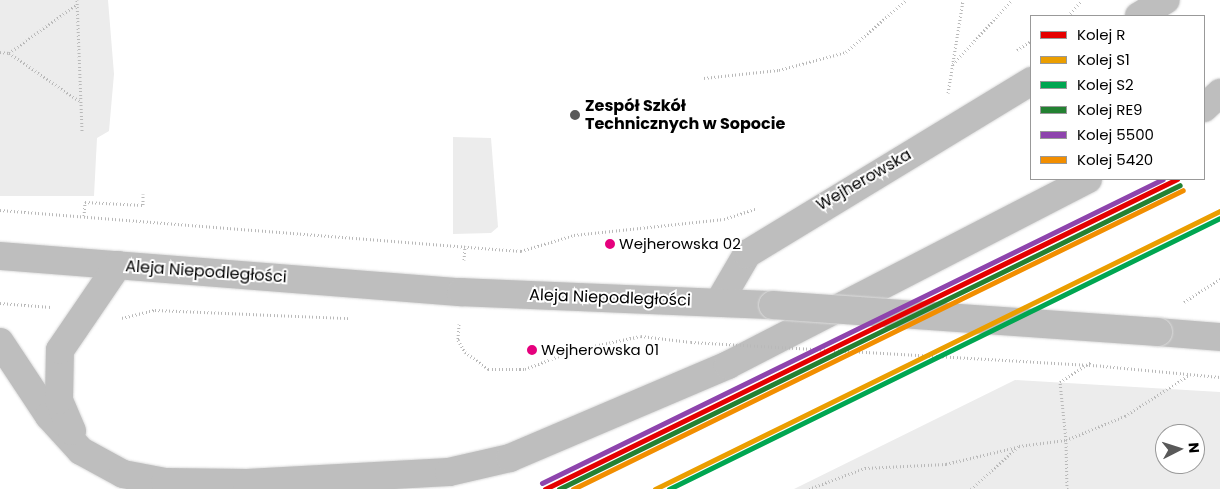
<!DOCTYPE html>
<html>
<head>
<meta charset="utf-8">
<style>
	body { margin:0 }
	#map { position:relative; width:1220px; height:489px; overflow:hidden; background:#fff; font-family:Poppins,sans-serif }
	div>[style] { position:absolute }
	.green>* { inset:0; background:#ececec }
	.path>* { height:3px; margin-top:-1.5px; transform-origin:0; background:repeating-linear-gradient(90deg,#b9b9b9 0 1px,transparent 0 3.5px) }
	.roads { filter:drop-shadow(0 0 1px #dbdbdb) drop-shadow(0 0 1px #dbdbdb) }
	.tertiary>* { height:28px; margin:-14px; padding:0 14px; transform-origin:14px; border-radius:14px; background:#bebebe }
	.primary>* { height:28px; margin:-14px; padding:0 14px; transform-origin:14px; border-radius:14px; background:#bebebe }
	.path-bridge>* { height:3px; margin-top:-1.5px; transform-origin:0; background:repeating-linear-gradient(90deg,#b9b9b9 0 1px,transparent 0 3.5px) }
	.bridges { filter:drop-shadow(0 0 1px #dbdbdb) drop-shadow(0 0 1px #dbdbdb) }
	.primary-bridge>* { height:28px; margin:-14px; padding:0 14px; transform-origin:14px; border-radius:14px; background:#bebebe }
	.rail-1>* { height:5px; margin:-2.5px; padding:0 2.5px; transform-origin:2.5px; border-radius:2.5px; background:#e50000 }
	.rail-2>* { height:5px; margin:-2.5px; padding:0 2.5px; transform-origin:2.5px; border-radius:2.5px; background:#eb9e00 }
	.rail-3>* { height:5px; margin:-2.5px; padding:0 2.5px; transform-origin:2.5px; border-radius:2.5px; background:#00a651 }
	.rail-4>* { height:5px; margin:-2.5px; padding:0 2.5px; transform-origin:2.5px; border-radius:2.5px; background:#238132 }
	.rail-5>* { height:5px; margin:-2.5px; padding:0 2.5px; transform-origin:2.5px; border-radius:2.5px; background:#8e44ad }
	.rail-6>* { height:5px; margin:-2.5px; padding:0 2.5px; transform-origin:2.5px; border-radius:2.5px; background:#f28e00 }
	.dots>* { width:14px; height:14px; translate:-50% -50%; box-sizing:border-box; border:2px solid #fff; border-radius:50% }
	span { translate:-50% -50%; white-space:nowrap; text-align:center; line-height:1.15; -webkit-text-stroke:4px #fff; paint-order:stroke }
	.bus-label { font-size:15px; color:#000 }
	.left { translate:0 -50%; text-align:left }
	.poi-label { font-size:16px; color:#000; font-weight:700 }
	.street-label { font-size:16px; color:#000 }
	.legend { position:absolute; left:1030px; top:15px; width:175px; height:165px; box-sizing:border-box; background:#fff; border:1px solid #999; margin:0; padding:6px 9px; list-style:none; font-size:15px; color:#000 }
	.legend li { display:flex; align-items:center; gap:10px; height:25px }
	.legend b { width:25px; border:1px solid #999 }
	.north { position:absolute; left:1155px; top:424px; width:50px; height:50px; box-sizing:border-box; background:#fff; border:1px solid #999; border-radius:50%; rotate:85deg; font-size:14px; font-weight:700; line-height:20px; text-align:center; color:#000 }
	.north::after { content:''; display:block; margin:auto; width:18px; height:22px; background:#595959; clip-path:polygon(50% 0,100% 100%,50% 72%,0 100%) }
</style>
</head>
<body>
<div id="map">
	<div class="green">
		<i style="clip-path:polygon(0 0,108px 0,114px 74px,109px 131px,97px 138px,94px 196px,0 196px)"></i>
		<i style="clip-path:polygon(453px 137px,491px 138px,498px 227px,491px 233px,453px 234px)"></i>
		<i style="clip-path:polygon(evenodd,1015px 380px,1220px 392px,1220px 489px,794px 489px,1015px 380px,1165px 434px,1195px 434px,1195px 464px,1165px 464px,1165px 434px)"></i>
	</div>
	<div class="path">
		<i style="left:77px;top:0;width:132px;rotate:87.8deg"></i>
		<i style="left:1068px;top:16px;width:21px;rotate:-49deg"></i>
		<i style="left:1017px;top:50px;width:17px;rotate:-33deg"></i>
		<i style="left:0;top:52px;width:9px;rotate:6deg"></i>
		<i style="left:9px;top:53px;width:87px;rotate:34.2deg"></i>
		<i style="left:9px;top:53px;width:84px;rotate:-35.8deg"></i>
		<i style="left:953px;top:64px;width:87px;rotate:-47.3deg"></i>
		<i style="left:704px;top:78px;width:75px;rotate:-6.1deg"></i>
		<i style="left:779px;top:70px;width:69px;rotate:-15deg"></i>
		<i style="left:846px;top:52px;width:79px;rotate:-40.9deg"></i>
		<i style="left:948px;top:93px;width:94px;rotate:-80.8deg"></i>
		<i style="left:0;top:210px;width:523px;rotate:4.5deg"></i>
		<i style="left:521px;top:251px;width:55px;rotate:-16.8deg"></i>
		<i style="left:574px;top:235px;width:151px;rotate:-6.1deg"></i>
		<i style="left:724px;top:219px;width:33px;rotate:-18deg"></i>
		<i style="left:84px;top:216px;width:14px;rotate:-86deg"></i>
		<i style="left:85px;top:202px;width:58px;rotate:3deg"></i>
		<i style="left:143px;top:205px;width:11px;rotate:-90deg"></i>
		<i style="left:464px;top:260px;width:14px;rotate:-86deg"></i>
		<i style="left:1184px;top:302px;width:43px;rotate:-32.6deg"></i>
		<i style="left:0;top:303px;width:51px;rotate:4.5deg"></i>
		<i style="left:122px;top:318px;width:34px;rotate:-14deg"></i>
		<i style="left:155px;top:310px;width:194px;rotate:2.4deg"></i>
		<i style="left:459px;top:324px;width:16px;rotate:94deg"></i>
		<i style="left:458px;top:340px;width:14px;rotate:60deg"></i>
		<i style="left:465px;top:352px;width:29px;rotate:36deg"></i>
		<i style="left:488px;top:369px;width:37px"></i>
		<i style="left:525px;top:369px;width:53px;rotate:-20.8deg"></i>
		<i style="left:575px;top:350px;width:67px;rotate:-12deg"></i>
		<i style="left:641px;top:336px;width:50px;rotate:6.8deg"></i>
		<i style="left:1103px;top:366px;width:118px;rotate:5.4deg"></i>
		<i style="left:809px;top:489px;width:60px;rotate:-20.6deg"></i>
		<i style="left:865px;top:468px;width:81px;rotate:-2.8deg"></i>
		<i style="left:946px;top:464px;width:73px;rotate:-13.5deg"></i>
		<i style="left:971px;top:489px;width:64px;rotate:-41.9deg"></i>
		<i style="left:1019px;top:446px;width:47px;rotate:-7.3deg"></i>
		<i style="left:1066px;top:440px;width:58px;rotate:-95.9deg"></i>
		<i style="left:1060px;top:382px;width:38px;rotate:-33deg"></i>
		<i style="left:1067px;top:489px;width:49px;rotate:-91.2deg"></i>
		<i style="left:1066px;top:440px;width:64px;rotate:-22.1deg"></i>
		<i style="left:1125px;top:416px;width:76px;rotate:-32.6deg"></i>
	</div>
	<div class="roads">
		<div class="tertiary">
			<i style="left:1139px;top:16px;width:31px;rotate:-31deg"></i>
			<i style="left:719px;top:302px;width:56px;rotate:-59.7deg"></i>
			<i style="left:747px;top:254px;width:333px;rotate:-31.3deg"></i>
		</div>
		<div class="primary">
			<i style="left:1204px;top:108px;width:22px;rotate:-43deg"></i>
			<i style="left:0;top:256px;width:462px;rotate:4.5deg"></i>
			<i style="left:461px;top:292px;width:312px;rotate:2.4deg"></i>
			<i style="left:1158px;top:332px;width:62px;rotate:4.6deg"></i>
			<i style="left:0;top:342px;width:89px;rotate:56.5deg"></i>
			<i style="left:49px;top:416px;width:47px;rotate:47.6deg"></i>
			<i style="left:81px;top:451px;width:48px;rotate:28.7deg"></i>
			<i style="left:123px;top:474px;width:43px;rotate:10.8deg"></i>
			<i style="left:165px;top:482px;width:82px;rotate:0.7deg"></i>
			<i style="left:247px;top:483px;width:202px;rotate:-3.1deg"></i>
			<i style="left:449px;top:472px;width:63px;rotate:-12.9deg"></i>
			<i style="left:510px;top:458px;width:237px;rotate:-23.1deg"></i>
			<i style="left:728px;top:365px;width:405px;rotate:-27.3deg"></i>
			<i style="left:72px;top:431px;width:34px;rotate:-113deg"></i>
			<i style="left:59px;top:400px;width:50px;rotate:-88.9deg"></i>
			<i style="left:60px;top:350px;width:103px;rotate:-55.7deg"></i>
		</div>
	</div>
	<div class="path-bridge">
		<i style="left:691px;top:342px;width:413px;rotate:3.3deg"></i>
	</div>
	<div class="bridges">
		<div class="primary-bridge">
			<i style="left:773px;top:305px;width:386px;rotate:4deg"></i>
		</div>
	</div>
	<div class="rail-1">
		<i style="left:545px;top:489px;width:704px;rotate:-26.13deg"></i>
	</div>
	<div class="rail-2">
		<i style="left:655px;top:489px;width:630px;rotate:-26.2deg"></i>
	</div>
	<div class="rail-3">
		<i style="left:669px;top:489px;width:614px;rotate:-26.19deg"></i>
	</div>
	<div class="rail-4">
		<i style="left:559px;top:489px;width:691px;rotate:-26.08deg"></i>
	</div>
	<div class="rail-5">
		<i style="left:542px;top:483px;width:691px;rotate:-26.08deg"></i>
	</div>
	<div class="rail-6">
		<i style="left:573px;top:489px;width:679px;rotate:-26.11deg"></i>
	</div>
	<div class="dots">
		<i style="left:575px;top:115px;background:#595959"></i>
		<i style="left:610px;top:244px;background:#e5007d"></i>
		<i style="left:532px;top:350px;background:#e5007d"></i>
	</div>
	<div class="bus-label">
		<span class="left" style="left:619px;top:244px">Wejherowska 02</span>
		<span class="left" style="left:541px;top:350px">Wejherowska 01</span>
	</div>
	<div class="poi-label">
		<span class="left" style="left:585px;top:115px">Zespół Szkół<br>Technicznych w Sopocie</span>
	</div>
	<div class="street-label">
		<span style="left:864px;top:180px;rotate:-30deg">Wejherowska</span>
		<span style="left:206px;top:272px;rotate:4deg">Aleja Niepodległości</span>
		<span style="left:610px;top:298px;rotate:2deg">Aleja Niepodległości</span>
	</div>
	<ul class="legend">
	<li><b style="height:6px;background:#e50000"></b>Kolej R</li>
	<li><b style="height:6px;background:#eb9e00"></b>Kolej S1</li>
	<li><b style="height:6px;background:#00a651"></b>Kolej S2</li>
	<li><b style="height:6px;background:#238132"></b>Kolej RE9</li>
	<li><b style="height:6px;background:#8e44ad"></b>Kolej 5500</li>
	<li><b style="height:6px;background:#f28e00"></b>Kolej 5420</li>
	</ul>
	<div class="north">N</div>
</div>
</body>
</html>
